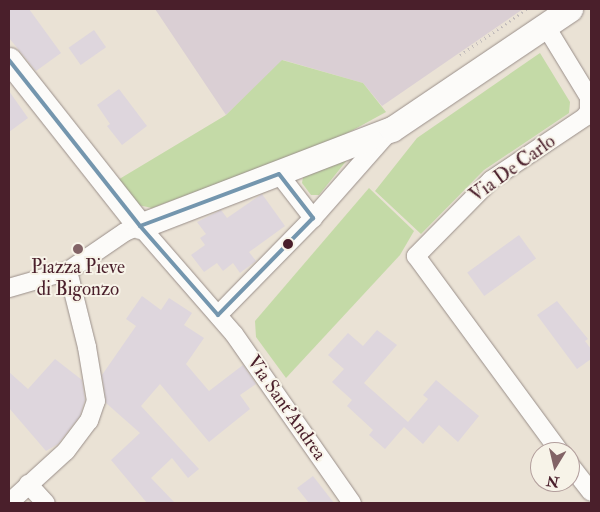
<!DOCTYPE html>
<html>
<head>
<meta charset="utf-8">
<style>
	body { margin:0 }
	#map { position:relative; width:600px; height:512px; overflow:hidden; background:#eae2d5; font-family:"IM FELL Double Pica",serif }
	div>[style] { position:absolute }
	.industrial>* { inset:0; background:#dacfd4 }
	.green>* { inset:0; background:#c4daa7 }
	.building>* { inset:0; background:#ded6dd; transform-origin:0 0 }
	.path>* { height:3px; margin-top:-1.5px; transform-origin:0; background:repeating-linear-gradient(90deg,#c3bdbc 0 1px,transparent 0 5px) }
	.roads { filter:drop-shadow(0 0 1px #998e89) drop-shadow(0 0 1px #998e89) }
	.street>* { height:18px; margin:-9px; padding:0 9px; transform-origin:9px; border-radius:9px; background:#fcfbf9 }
	.secondary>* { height:25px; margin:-12.5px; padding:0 12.5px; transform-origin:12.5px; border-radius:12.5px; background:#fcfbf9 }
	.bus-1>* { height:4px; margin:-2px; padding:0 2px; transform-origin:2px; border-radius:2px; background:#7496ae }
	.dots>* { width:14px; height:14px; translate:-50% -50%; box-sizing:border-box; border:2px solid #f7f3e8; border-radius:50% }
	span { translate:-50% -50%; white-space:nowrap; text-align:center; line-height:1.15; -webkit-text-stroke:4px #f7f3e8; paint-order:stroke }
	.street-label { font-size:19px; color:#4a1f2b }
	.poi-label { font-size:19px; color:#4a1f2b }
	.frame { position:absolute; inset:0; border:10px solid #4a1f2b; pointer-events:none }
	.north { position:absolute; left:530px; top:442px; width:50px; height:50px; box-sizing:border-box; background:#f7f3e8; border:1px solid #b29e9c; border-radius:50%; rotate:189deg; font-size:14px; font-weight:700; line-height:20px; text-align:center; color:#4a1f2b }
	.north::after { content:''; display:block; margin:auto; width:18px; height:22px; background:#826366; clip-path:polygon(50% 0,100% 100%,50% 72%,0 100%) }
</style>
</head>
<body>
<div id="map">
	<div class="industrial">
		<i style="clip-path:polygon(155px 9px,523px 9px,382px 106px,363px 83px,283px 60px,226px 115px)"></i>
	</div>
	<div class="green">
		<i style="clip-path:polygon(540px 53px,570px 102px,569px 113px,484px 170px,421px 234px,375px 191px,417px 138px)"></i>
		<i style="clip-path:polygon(282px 60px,363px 83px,386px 112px,333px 141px,152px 208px,138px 205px,116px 181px,226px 115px)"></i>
		<i style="clip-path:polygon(347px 160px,319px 195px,311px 195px,302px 183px,303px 177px)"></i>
		<i style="clip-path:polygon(369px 188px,414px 231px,400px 255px,286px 378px,256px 337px,255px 321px)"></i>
	</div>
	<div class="building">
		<i style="clip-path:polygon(9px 9px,29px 9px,61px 53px,36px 71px,9px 38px)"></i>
		<i style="left:94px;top:30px;width:21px;height:31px;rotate:55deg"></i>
		<i style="clip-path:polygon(119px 89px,147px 126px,122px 145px,107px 126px,110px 124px,97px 105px)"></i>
		<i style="clip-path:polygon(9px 91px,28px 118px,9px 132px)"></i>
		<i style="clip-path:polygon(262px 194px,285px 226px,249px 252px,256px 261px,240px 273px,233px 263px,223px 271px,217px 263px,204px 272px,191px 255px,205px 245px,200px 238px,206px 234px,197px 222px,221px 210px,227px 218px)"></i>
		<i style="left:519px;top:235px;width:29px;height:64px;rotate:54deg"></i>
		<i style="clip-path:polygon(142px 296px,161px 310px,169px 298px,192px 313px,184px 325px,204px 338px,186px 364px,209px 391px,243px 365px,256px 384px,240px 395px,250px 409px,209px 442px,160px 384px,141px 406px,199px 469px,188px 478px,172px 458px,151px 478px,175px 503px,147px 503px,111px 460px,140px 433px,106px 403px,102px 375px,136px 326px,126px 319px)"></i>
		<i style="clip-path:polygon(557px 301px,588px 339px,585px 341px,591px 349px,591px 359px,577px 369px,537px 315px)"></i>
		<i style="clip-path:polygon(377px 330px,397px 345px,364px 383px,408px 422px,428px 399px,423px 395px,436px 380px,479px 416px,458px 442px,439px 425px,423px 444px,404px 427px,385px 449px,369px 435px,373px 430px,347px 406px,352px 400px,332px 382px,344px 369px,328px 355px,348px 333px,363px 346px)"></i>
		<i style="clip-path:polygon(55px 359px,82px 380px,85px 400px,80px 416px,58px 444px,46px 451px,9px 408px,9px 372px,28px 389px)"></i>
		<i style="clip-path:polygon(313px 476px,334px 503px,309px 503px,297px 488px)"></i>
	</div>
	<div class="path">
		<i style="left:460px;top:55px;width:81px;rotate:-34.5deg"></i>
	</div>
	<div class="roads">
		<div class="street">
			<i style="left:545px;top:25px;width:84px;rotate:58.6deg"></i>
			<i style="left:589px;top:97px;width:14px;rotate:90deg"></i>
			<i style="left:589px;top:111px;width:7px;rotate:124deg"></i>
			<i style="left:585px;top:117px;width:113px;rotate:146.2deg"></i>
			<i style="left:491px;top:180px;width:107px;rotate:134.6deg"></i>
			<i style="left:416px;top:256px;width:243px;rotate:53.7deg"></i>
			<i style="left:279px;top:174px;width:56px;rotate:52.3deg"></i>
			<i style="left:9px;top:288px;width:61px;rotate:-16.1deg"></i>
			<i style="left:68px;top:271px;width:69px;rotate:-34.4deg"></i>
			<i style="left:125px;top:232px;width:16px;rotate:-22deg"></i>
			<i style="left:140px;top:226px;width:143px;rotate:49deg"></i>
			<i style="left:234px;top:334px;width:206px;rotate:55.1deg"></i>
			<i style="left:218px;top:315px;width:136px;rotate:-45.6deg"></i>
			<i style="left:313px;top:218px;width:113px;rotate:-48.6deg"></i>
			<i style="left:570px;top:465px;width:34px;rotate:52deg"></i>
			<i style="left:28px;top:484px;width:26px;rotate:47deg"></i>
			<i style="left:9px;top:503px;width:77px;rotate:-42.4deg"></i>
			<i style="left:66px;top:451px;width:38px;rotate:-53deg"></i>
			<i style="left:89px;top:421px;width:21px;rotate:-71deg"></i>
			<i style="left:96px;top:401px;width:55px;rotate:-99.5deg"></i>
			<i style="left:87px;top:347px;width:78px;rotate:-104deg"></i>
		</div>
		<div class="secondary">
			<i style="left:9px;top:60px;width:211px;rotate:51.7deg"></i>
			<i style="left:140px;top:226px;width:270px;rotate:-21.1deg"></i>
			<i style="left:392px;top:129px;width:215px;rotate:-34deg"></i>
		</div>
	</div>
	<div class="bus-1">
		<i style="left:9px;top:60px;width:211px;rotate:51.7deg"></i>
		<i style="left:279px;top:174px;width:56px;rotate:52.3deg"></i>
		<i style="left:313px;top:218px;width:136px;rotate:134.4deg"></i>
		<i style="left:218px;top:315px;width:118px;rotate:-131.2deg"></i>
		<i style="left:140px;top:226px;width:148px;rotate:-20.5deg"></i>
	</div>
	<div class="dots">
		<i style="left:288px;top:244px;background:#4a1f2b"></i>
		<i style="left:78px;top:249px;background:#826366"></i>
	</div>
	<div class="street-label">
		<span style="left:513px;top:169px;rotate:-36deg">Via De Carlo</span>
		<span style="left:286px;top:408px;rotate:55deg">Via Sant'Andrea</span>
	</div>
	<div class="poi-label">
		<span style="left:78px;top:279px">Piazza Pieve<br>di Bigonzo</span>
	</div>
	<div class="frame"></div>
	<div class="north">N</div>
</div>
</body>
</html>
